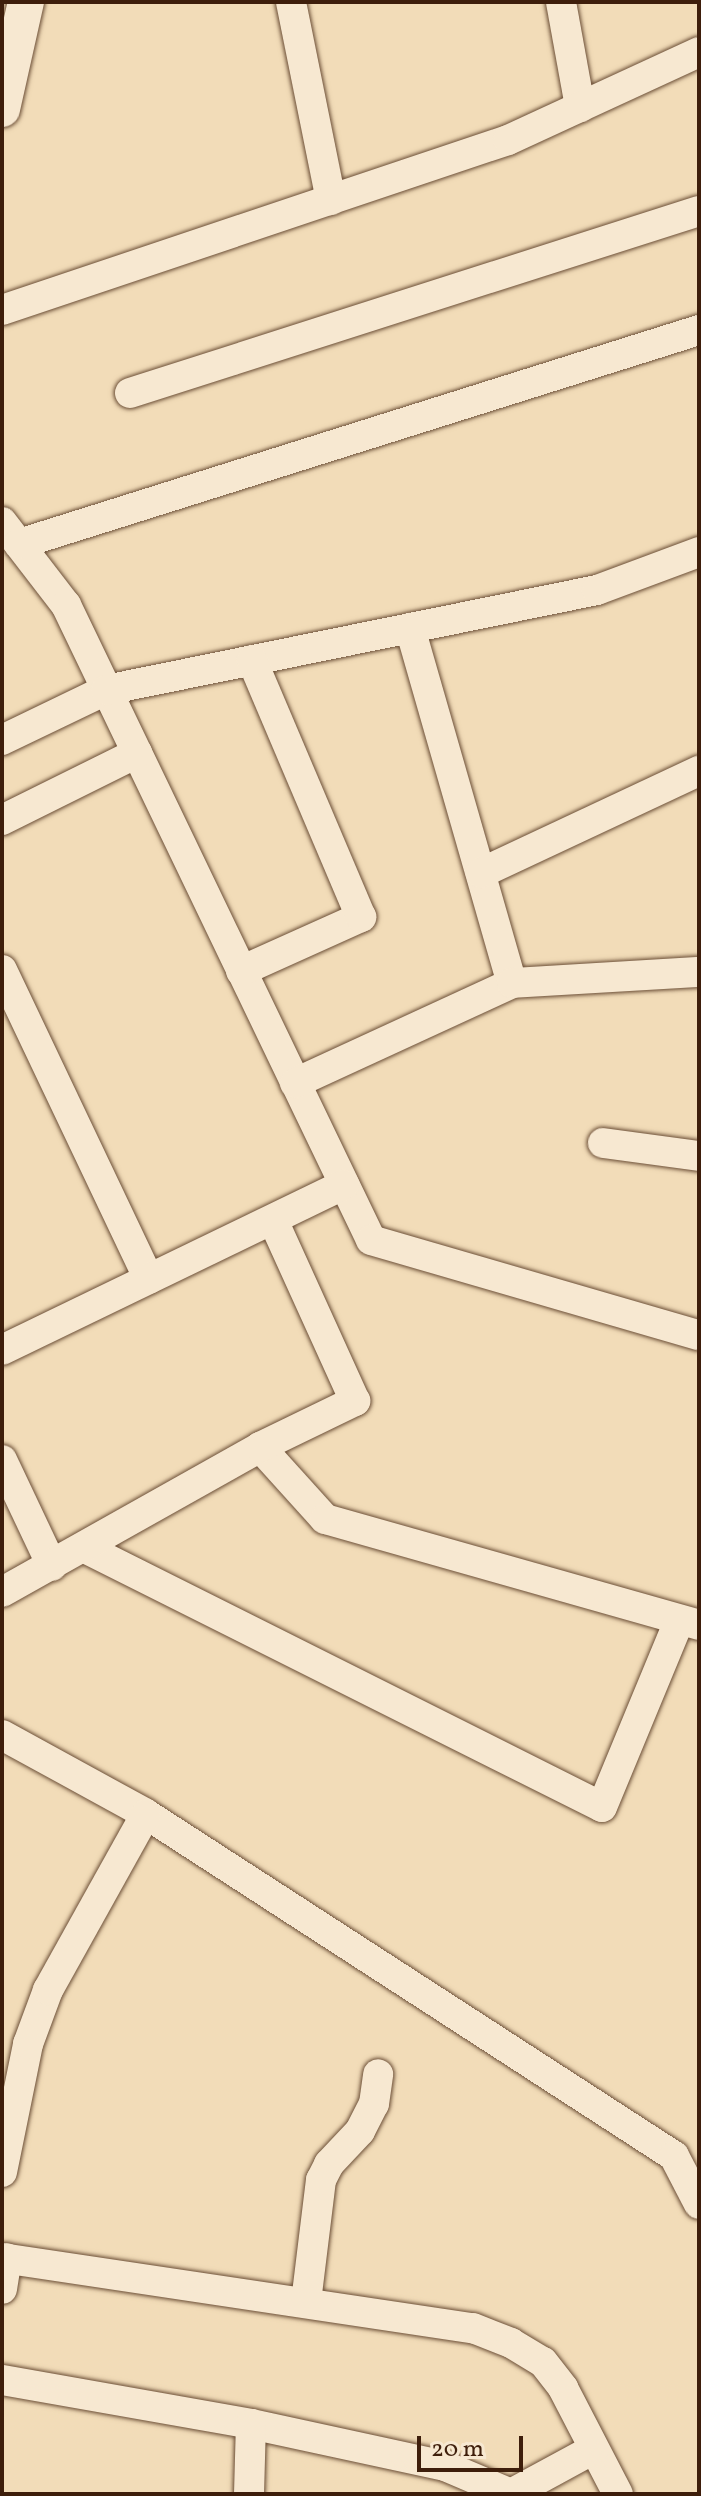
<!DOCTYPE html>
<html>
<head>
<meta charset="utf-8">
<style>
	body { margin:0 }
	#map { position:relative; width:701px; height:2496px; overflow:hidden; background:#f2dcb8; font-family:Vollkorn,serif }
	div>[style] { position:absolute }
	.roads { filter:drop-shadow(0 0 2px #6b4e36) drop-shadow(0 0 2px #6b4e36) }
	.minor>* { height:30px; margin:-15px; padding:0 15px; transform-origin:15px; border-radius:15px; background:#f7e8d1 }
	.tertiary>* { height:36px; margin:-18px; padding:0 18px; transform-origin:18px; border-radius:18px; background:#f7e8d1 }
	span { translate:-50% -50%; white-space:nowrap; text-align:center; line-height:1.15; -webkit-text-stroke:8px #f7e8d1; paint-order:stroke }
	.frame { position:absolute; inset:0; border:4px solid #3e1e0b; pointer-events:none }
	.scale { position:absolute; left:417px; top:2436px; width:106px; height:36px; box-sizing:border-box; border:4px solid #3e1e0b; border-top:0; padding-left:10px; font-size:24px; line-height:28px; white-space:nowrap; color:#3e1e0b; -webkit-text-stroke:6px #f7e8d1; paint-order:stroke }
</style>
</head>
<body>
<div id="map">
	<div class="roads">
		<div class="minor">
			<i style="left:291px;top:2px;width:202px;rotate:78.6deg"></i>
			<i style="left:561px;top:2px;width:107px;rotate:79.7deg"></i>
			<i style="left:2px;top:310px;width:534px;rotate:-18.57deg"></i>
			<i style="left:508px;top:140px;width:210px;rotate:-24.7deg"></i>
			<i style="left:130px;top:393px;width:597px;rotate:-17.74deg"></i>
			<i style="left:2px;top:522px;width:105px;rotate:52.4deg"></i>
			<i style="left:66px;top:605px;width:704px;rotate:64.34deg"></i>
			<i style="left:371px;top:1240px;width:341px;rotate:16.2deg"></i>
			<i style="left:19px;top:544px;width:713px;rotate:-17.47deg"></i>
			<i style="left:410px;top:628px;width:369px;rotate:74deg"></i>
			<i style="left:2px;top:740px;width:115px;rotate:-25.7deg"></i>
			<i style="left:106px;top:690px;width:501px;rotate:-11.51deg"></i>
			<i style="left:597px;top:590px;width:109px;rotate:-20.4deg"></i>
			<i style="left:2px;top:820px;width:151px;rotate:-26.4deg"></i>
			<i style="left:481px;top:873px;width:241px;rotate:-25.1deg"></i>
			<i style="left:2px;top:970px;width:342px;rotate:64.6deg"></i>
			<i style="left:241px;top:971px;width:132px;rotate:-24.2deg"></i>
			<i style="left:361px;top:917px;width:279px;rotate:-113deg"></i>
			<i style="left:295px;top:1083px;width:239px;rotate:-24.7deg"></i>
			<i style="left:512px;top:983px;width:187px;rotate:-3.4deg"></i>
			<i style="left:603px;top:1143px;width:97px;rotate:7.7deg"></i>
			<i style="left:2px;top:1350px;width:380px;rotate:-25.8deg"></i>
			<i style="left:260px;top:1447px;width:97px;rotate:47.9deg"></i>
			<i style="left:325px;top:1519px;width:389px;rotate:15.8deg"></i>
			<i style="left:2px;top:1460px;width:117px;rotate:64.7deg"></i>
			<i style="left:85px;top:1548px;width:578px;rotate:26.61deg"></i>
			<i style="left:602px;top:1807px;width:201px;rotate:-67.5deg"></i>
			<i style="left:2px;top:1592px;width:296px;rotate:-29.3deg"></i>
			<i style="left:260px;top:1447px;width:106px;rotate:-25.8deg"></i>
			<i style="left:355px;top:1401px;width:199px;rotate:-114.4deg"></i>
			<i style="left:2px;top:1735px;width:164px;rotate:28.7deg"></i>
			<i style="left:146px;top:1814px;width:629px;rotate:32.93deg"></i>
			<i style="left:674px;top:2156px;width:54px;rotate:62.5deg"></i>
			<i style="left:2px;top:2172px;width:131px;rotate:-78.5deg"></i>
			<i style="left:28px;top:2044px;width:58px;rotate:-69.7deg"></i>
			<i style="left:48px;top:1990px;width:201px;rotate:-60.9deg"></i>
			<i style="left:2px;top:2258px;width:476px;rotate:8.5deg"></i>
			<i style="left:473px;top:2328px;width:41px;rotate:21.5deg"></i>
			<i style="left:511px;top:2343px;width:37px;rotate:31deg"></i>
			<i style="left:543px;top:2362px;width:33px;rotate:52deg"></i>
			<i style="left:563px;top:2388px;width:119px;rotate:62.6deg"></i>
			<i style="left:2px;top:2289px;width:31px;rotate:-81deg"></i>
			<i style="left:306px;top:2302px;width:123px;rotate:-83deg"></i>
			<i style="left:321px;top:2180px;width:18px;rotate:-63deg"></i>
			<i style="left:329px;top:2164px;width:45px;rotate:-46.8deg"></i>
			<i style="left:360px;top:2131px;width:30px;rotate:-63deg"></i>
			<i style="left:374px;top:2104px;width:30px;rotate:-82deg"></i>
			<i style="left:2px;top:2380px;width:253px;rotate:10deg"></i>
			<i style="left:251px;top:2424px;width:198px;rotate:12.2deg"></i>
			<i style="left:445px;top:2466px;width:72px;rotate:23deg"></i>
			<i style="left:249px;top:2494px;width:70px;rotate:-88.4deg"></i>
			<i style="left:511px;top:2494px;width:94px;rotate:-28.5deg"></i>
		</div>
		<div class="tertiary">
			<i style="left:2px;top:109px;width:110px;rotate:-77.4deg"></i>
		</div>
	</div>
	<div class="frame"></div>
	<div class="scale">20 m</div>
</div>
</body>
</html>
